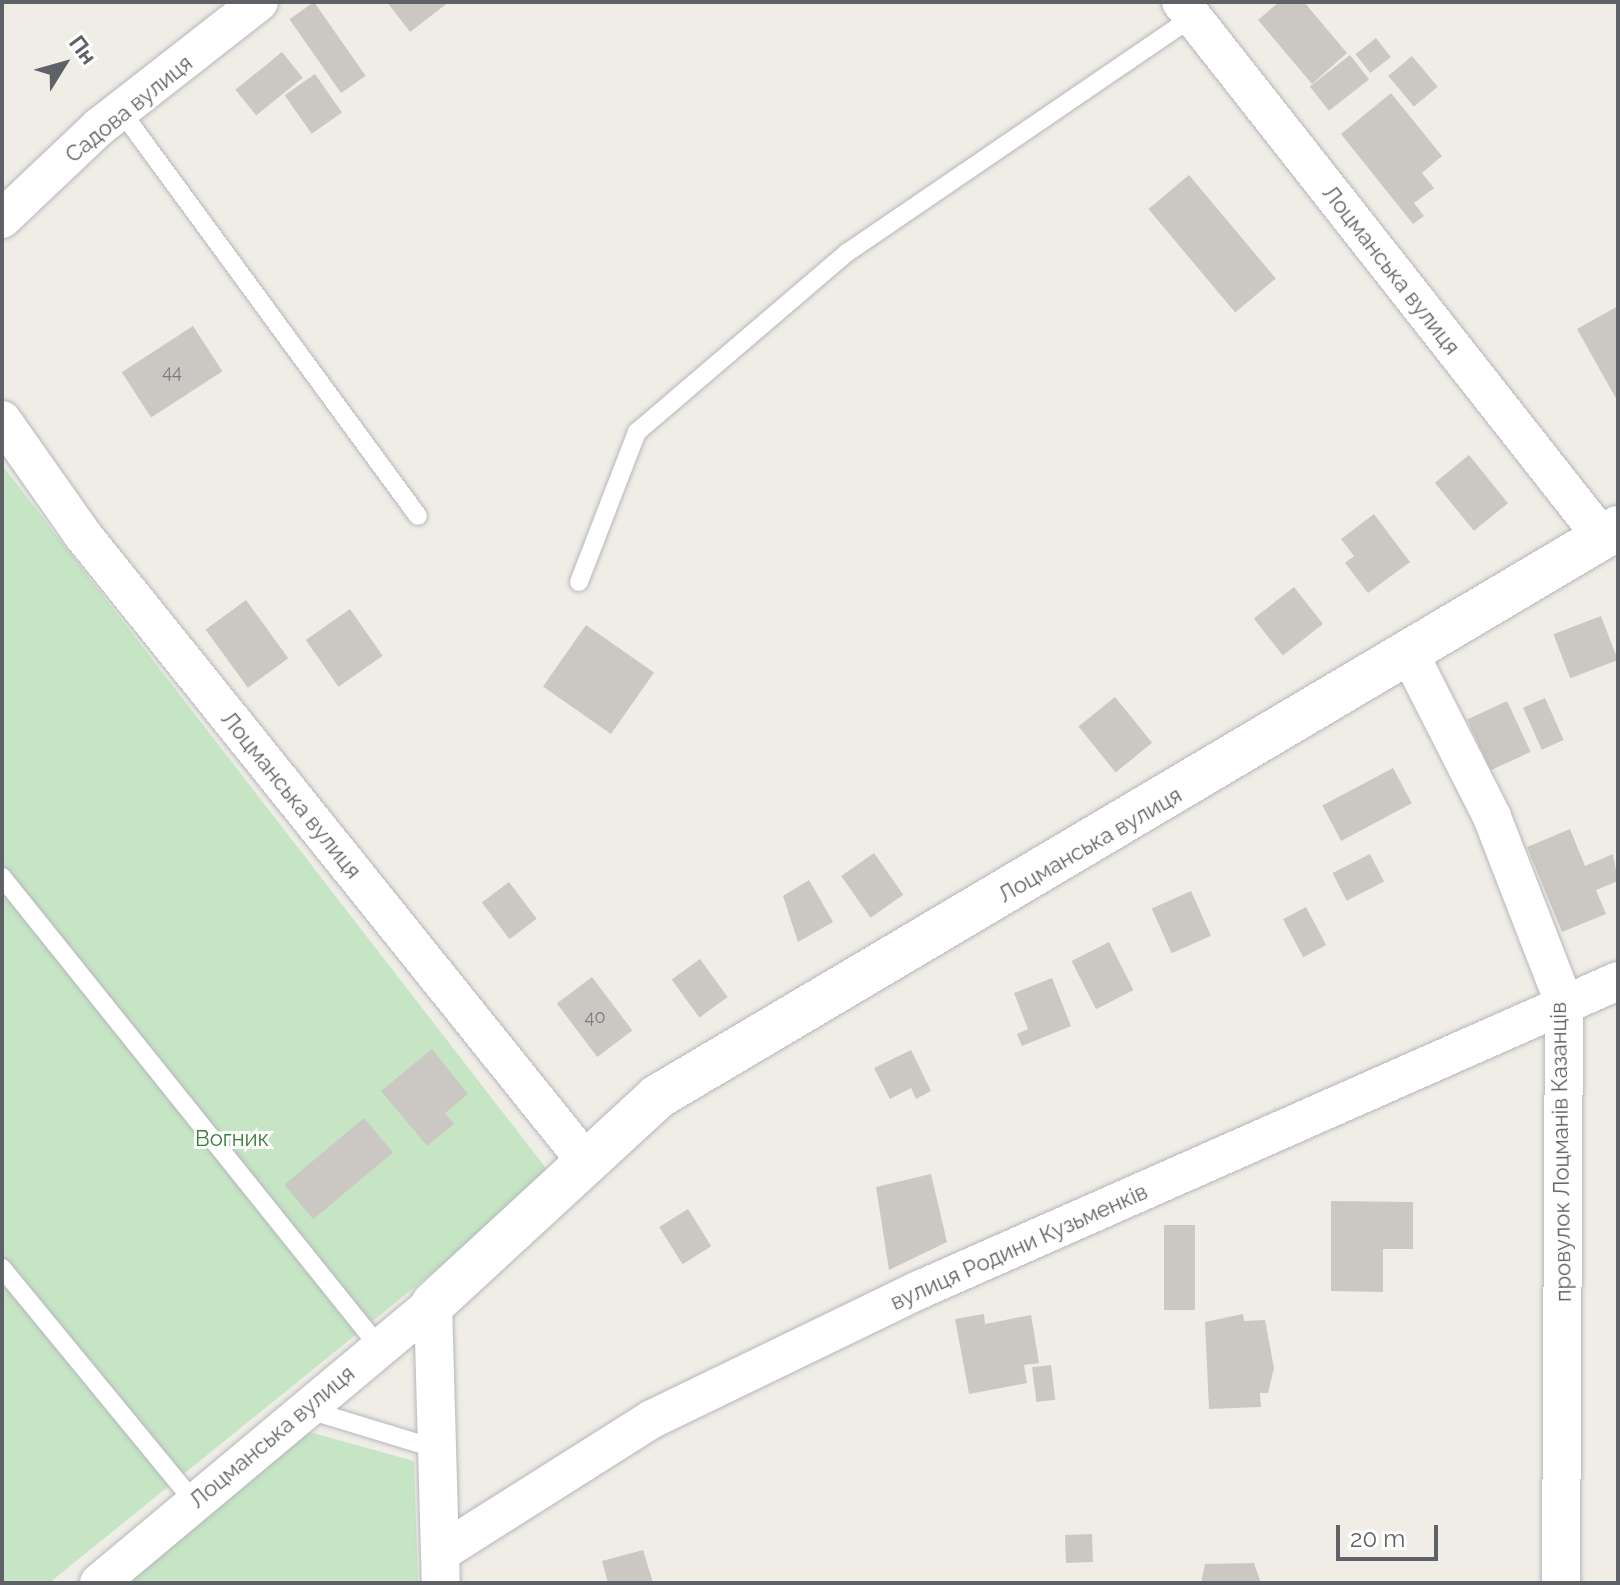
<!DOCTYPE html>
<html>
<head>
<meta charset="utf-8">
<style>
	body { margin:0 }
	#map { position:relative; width:1620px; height:1585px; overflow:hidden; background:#f0ede7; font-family:Raleway,sans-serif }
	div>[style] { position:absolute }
	.green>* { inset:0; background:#c6e5c5 }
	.building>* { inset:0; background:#cbc8c4; transform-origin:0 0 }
	.roads { filter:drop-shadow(0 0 2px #b4b7ba) drop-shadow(0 0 2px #b4b7ba) }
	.lane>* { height:18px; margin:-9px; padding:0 9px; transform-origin:9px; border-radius:9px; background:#fff }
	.street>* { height:38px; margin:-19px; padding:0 19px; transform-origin:19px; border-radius:19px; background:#fff }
	.secondary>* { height:44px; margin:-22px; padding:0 22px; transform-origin:22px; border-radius:22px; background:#fff }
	span { translate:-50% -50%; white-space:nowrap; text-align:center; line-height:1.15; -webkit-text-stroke:6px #fff; paint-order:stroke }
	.number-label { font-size:18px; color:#797c7e }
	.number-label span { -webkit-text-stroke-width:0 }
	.street-label { font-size:22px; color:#5e6266 }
	.park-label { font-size:22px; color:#3a823b }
	.frame { position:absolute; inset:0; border:4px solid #5e6266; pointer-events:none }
	.north { position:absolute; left:24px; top:24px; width:80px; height:80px; -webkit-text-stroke:6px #fff; paint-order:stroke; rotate:53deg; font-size:22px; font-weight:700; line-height:32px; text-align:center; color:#5e6266 }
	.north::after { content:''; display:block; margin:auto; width:28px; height:36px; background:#5e6266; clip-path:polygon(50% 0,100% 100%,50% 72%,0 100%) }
	.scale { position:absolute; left:1336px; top:1525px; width:102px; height:36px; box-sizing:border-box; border:4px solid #5e6266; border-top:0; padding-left:10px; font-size:24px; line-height:28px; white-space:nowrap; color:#5e6266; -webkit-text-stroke:6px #fff; paint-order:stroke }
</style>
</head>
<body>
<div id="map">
	<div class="green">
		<i style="clip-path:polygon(2px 465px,552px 1176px,49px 1583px,2px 1583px)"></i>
		<i style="clip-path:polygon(302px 1430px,414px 1461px,418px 1583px,126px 1583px)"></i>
	</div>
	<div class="building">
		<i style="left:314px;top:2px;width:90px;height:30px;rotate:55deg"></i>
		<i style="clip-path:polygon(387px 2px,449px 2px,410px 32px)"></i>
		<i style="clip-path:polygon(1279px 2px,1304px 2px,1347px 53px,1312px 84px,1258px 20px)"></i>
		<i style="left:1376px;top:38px;width:24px;height:26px;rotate:52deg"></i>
		<i style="left:282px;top:52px;width:33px;height:60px;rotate:51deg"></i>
		<i style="left:1350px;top:55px;width:31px;height:51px;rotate:52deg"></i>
		<i style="left:1412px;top:56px;width:40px;height:31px;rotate:50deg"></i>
		<i style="left:315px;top:74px;width:47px;height:37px;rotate:55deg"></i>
		<i style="clip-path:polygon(1391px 93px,1442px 156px,1422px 173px,1434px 188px,1414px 203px,1424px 216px,1413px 224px,1341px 134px)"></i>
		<i style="left:1189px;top:175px;width:135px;height:53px;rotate:50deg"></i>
		<i style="clip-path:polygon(1618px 306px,1618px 402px,1577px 329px)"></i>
		<i style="left:193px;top:326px;width:54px;height:85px;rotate:57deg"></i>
		<i style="left:1469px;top:455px;width:62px;height:44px;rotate:51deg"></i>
		<i style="clip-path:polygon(1374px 514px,1410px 562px,1368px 593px,1345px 563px,1354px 556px,1341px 539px)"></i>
		<i style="left:1294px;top:587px;width:47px;height:51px;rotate:52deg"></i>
		<i style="left:246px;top:600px;width:72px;height:50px;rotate:54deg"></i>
		<i style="left:350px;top:609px;width:57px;height:54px;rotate:55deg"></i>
		<i style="left:1601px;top:616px;width:47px;height:51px;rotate:69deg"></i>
		<i style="left:586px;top:625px;width:83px;height:75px;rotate:35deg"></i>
		<i style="left:1115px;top:697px;width:59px;height:47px;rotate:51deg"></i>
		<i style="left:1545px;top:698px;width:46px;height:24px;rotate:66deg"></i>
		<i style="left:1507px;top:701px;width:56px;height:44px;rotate:65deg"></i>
		<i style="left:1393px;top:768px;width:40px;height:80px;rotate:62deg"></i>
		<i style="clip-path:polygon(1570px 829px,1585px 866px,1613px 854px,1618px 881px,1596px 890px,1606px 914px,1562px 932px,1527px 847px)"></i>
		<i style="left:874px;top:853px;width:51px;height:40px;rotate:55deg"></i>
		<i style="left:1370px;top:854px;width:31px;height:42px;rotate:63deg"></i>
		<i style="clip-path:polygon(809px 880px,833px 922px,798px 942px,783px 896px)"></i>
		<i style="left:509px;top:882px;width:46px;height:34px;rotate:53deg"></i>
		<i style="left:1191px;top:891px;width:49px;height:43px;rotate:66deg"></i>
		<i style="left:1306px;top:907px;width:43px;height:26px;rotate:62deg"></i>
		<i style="left:1109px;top:942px;width:54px;height:42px;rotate:63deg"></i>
		<i style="left:700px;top:959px;width:47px;height:35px;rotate:54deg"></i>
		<i style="left:592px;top:977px;width:67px;height:44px;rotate:53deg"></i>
		<i style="clip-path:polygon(1052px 978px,1071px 1026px,1022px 1046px,1017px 1034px,1028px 1029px,1014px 993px)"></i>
		<i style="clip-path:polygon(432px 1049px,468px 1094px,445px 1113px,454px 1124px,427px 1146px,381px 1091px)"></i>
		<i style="clip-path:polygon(911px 1050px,931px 1091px,916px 1099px,911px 1088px,890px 1099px,874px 1068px)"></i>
		<i style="left:364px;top:1118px;width:45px;height:104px;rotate:50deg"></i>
		<i style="clip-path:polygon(931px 1174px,947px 1242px,889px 1270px,876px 1187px)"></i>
		<i style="clip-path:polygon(1331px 1201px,1413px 1202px,1413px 1249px,1383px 1249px,1383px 1292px,1331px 1291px)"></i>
		<i style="left:688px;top:1209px;width:44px;height:34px;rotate:58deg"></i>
		<i style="left:1164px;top:1225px;width:31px;height:85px"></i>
		<i style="clip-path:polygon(984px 1314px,985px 1324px,1031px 1315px,1039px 1363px,1024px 1365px,1027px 1383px,969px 1394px,955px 1319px)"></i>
		<i style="clip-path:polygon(1243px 1314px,1244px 1321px,1265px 1320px,1274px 1368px,1268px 1393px,1260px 1393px,1261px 1407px,1209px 1409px,1205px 1322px)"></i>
		<i style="left:1051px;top:1365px;width:35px;height:19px;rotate:83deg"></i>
		<i style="left:1092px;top:1534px;width:28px;height:27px;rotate:88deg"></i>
		<i style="clip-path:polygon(643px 1550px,653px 1583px,608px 1583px,602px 1561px)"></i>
		<i style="clip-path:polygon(1254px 1563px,1261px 1583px,1201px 1583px,1205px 1564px)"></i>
	</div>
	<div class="roads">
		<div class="lane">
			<i style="left:121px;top:111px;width:502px;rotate:53.75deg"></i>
			<i style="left:579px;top:582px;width:161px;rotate:-68.9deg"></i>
			<i style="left:637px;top:432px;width:277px;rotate:-40.5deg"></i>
			<i style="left:848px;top:252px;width:415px;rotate:-34.3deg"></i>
			<i style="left:2px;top:877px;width:604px;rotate:51.25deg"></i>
			<i style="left:2px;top:1268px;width:303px;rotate:50.6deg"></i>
			<i style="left:306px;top:1409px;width:137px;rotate:17deg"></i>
		</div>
		<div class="street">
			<i style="left:1181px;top:2px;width:681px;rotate:51.8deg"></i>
			<i style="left:2px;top:219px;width:134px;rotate:-43.5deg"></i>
			<i style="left:99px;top:127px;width:203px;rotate:-38deg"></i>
			<i style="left:2px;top:420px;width:139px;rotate:54.9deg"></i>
			<i style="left:82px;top:534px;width:808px;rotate:51.23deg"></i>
			<i style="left:1411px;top:657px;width:179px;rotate:63.1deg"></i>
			<i style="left:1492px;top:817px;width:199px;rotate:68.8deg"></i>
			<i style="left:1564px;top:1003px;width:580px;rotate:90.3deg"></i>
			<i style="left:433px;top:1304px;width:279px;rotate:88.4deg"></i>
			<i style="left:440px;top:1553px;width:251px;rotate:-32.3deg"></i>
			<i style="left:652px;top:1419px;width:297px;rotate:-25.8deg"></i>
			<i style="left:919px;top:1290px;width:764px;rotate:-23.85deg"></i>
			<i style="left:99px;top:1583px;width:435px;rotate:-39.9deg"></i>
		</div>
		<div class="secondary">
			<i style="left:433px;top:1304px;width:305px;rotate:-42.7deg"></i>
			<i style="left:657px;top:1097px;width:1117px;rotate:-30.63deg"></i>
		</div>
	</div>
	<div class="number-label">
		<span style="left:172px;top:372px">44</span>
		<span style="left:595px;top:1017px">40</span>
	</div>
	<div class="street-label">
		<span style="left:129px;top:109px;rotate:-39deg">Садова вулиця</span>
		<span style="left:1391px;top:270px;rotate:52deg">Лоцманська вулиця</span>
		<span style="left:291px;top:795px;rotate:51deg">Лоцманська вулиця</span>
		<span style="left:1090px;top:845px;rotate:-30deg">Лоцманська вулиця</span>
		<span style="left:1561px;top:1152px;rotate:-91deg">провулок Лоцманів Казанців</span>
		<span style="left:1019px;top:1247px;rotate:-24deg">вулиця Родини Кузьменків</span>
		<span style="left:272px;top:1437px;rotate:-40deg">Лоцманська вулиця</span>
	</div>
	<div class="park-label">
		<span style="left:232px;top:1139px">Вогник</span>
	</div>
	<div class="frame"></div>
	<div class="north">Пн</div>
	<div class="scale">20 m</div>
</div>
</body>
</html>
